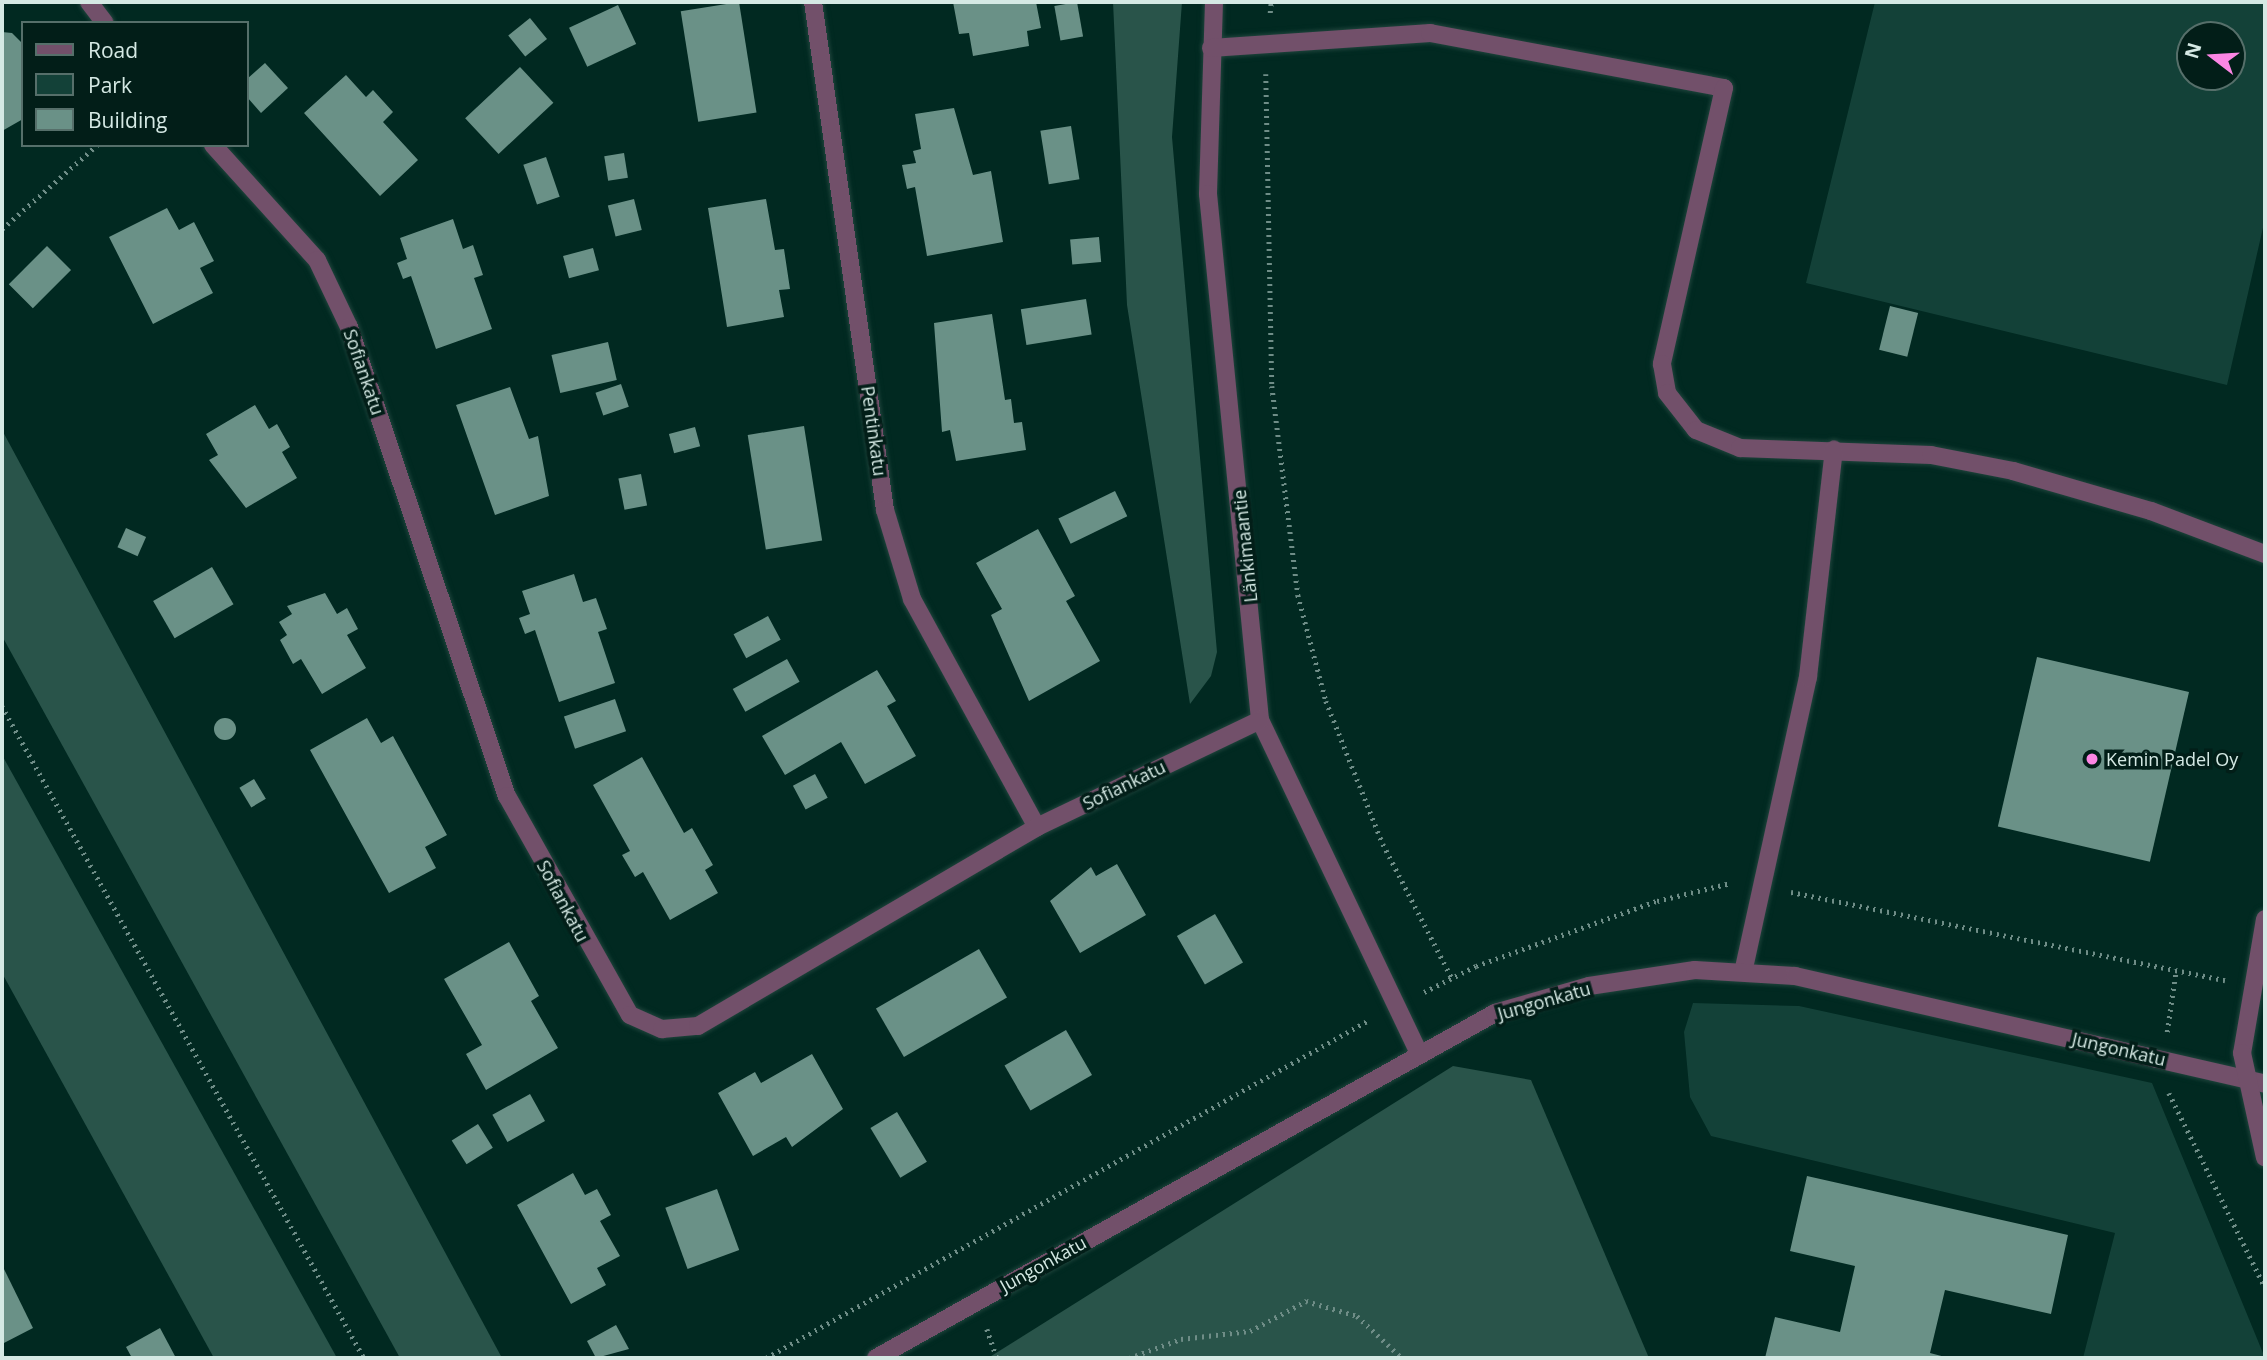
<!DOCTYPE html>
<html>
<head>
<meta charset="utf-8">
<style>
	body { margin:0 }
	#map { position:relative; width:2267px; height:1360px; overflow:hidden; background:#012921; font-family:"Open Sans",sans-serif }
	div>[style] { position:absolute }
	.green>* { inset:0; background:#134138 }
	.forest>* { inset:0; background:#29544a }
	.building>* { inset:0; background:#6a9187; transform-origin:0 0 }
	.round { border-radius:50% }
	.path>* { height:4.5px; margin-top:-2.25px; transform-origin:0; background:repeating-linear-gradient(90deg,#6f8d87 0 2px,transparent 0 7px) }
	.roads { filter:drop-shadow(0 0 2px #1f443c) drop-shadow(0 0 2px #1f443c) }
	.minor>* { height:18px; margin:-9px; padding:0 9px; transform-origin:9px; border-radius:9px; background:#72506a }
	.tertiary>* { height:18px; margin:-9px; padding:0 9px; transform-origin:9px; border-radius:9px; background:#72506a }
	.dots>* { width:19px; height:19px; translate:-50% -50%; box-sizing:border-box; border:4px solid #021e18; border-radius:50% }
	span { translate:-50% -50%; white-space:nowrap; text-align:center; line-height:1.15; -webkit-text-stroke:7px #021e18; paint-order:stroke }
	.street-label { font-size:18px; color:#d5e9e4 }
	.poi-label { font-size:18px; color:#d5e9e4 }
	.left { translate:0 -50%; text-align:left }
	.frame { position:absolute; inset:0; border:4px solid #d5e9e4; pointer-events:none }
	.legend { position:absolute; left:21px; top:21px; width:228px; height:126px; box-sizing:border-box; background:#021e18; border:2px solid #566f6a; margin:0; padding:9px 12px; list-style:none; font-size:21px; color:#d5e9e4 }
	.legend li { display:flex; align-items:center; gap:14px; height:35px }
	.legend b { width:35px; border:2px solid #566f6a }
	.north { position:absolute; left:2176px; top:21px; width:70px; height:70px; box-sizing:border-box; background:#021e18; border:2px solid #566f6a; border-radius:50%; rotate:287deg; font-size:19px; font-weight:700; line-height:28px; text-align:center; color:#d5e9e4 }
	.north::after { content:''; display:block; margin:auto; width:24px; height:32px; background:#fc86e4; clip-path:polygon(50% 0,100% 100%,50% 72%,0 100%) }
</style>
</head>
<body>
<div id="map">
	<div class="green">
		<i style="clip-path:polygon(evenodd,1875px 2px,2265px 2px,2265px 219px,2227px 385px,1806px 283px,1875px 2px,2190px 35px,2232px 35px,2232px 77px,2190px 77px,2190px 35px)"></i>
		<i style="clip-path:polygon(1693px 1003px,1799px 1006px,2152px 1083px,2265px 1358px,2083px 1358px,2115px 1233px,1711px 1136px,1690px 1097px,1684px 1032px)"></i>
	</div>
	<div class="forest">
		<i style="clip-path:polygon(1113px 2px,1182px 2px,1172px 137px,1217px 652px,1211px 676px,1190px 704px,1127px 305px)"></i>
		<i style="clip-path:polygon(2px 430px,502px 1358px,400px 1358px,2px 636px)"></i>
		<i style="clip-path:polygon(2px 755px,337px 1358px,214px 1358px,2px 973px)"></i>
		<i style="clip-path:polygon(1453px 1066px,1531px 1080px,1649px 1358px,988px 1358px)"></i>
	</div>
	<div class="building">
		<i style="left:739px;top:2px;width:112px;height:59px;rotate:81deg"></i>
		<i style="clip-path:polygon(953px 2px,1036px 2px,1041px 28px,1027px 31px,1029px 46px,973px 56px,969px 33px,959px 34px)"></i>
		<i style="left:1077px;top:2px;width:35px;height:23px;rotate:80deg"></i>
		<i style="left:618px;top:5px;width:43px;height:54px;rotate:65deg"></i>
		<i style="left:530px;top:18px;width:27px;height:28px;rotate:51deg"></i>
		<i style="clip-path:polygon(2px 32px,12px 33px,23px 44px,23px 119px,2px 131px)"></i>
		<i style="clip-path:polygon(265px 63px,288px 88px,261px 113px,247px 97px,247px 79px)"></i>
		<i style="left:520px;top:67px;width:49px;height:75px;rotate:47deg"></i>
		<i style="clip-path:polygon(346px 75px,366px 97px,373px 90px,393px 112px,383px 122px,418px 160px,380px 196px,304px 113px)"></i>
		<i style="clip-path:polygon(954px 108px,973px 175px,991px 171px,1003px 242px,927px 256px,915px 187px,907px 189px,902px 165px,916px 163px,913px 151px,921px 149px,915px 114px)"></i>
		<i style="left:1071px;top:126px;width:54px;height:31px;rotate:81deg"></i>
		<i style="left:624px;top:153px;width:25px;height:20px;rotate:81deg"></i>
		<i style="left:546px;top:157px;width:42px;height:24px;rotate:71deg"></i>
		<i style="left:634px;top:199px;width:32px;height:27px;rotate:76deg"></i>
		<i style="clip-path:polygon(766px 199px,775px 250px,784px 249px,790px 289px,779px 290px,784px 317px,727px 327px,708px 208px)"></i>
		<i style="clip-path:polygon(167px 208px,179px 230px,194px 222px,214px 261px,200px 268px,213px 293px,153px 324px,109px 237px)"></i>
		<i style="clip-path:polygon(453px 219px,463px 249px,473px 245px,483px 275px,474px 278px,492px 329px,436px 349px,411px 276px,403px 279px,397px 263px,407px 259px,400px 238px)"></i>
		<i style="left:1099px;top:237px;width:25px;height:29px;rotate:85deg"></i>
		<i style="left:47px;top:246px;width:34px;height:54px;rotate:45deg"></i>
		<i style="left:593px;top:248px;width:23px;height:31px;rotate:75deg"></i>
		<i style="left:1086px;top:299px;width:36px;height:66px;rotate:81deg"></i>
		<i style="left:1890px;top:306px;width:29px;height:45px;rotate:14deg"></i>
		<i style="clip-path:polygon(992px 314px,1005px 400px,1011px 399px,1014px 423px,1022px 422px,1026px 450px,956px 461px,950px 430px,942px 432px,934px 323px)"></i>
		<i style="left:608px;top:342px;width:39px;height:58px;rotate:77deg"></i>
		<i style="left:621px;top:384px;width:24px;height:27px;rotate:71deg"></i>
		<i style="clip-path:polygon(510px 387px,529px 439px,538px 436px,549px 496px,495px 515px,456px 405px)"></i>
		<i style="clip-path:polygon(255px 405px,269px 429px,277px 424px,290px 447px,282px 452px,297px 478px,246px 508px,209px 460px,218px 455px,206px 434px)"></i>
		<i style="left:804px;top:426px;width:116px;height:57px;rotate:81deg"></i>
		<i style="left:695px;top:427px;width:20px;height:27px;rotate:75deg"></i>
		<i style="left:641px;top:474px;width:32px;height:23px;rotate:79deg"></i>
		<i style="left:1115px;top:491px;width:28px;height:63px;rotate:64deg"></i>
		<i style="left:126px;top:528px;width:22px;height:21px;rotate:24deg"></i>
		<i style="clip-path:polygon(1038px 529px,1075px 596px,1066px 601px,1100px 661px,1029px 701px,991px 615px,1002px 609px,976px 563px)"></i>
		<i style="left:212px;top:567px;width:43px;height:68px;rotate:60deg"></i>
		<i style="clip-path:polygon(574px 574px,583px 602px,596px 598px,607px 629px,598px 632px,615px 683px,559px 702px,535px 630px,525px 634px,519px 618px,530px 614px,522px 591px)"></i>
		<i style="clip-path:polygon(325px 593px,337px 614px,347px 608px,358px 629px,347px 635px,366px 668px,322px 694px,301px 659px,293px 664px,280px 640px,287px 635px,279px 622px,292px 614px,287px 606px)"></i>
		<i style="left:768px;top:616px;width:27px;height:39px;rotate:62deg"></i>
		<i style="left:2037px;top:657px;width:156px;height:174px;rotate:13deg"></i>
		<i style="left:787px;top:659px;width:26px;height:62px;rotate:61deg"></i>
		<i style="clip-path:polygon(877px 670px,896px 701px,887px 706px,916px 756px,865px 784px,841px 742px,785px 775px,762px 736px)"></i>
		<i style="left:615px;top:699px;width:34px;height:54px;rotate:71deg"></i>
		<i class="round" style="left:214px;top:718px;width:22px;height:22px"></i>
		<i style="clip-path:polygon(367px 718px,381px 743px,393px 736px,447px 835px,425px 847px,436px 868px,389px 893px,310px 750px)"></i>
		<i style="clip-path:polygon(642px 757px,684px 833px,692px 828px,713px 865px,705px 870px,718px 893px,670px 920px,643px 872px,635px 877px,622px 855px,630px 851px,593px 785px)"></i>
		<i style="left:815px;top:774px;width:27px;height:25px;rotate:62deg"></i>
		<i style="left:254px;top:779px;width:23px;height:17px;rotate:59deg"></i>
		<i style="clip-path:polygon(1117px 864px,1146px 915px,1080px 953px,1050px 901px,1091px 867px,1096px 876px)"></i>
		<i style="left:1215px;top:914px;width:56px;height:44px;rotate:60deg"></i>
		<i style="clip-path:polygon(509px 942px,539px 996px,531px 1001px,558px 1048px,486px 1090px,466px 1054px,482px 1045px,444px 979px)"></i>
		<i style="left:979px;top:949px;width:56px;height:119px;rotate:60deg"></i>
		<i style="left:1066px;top:1030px;width:52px;height:71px;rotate:60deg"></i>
		<i style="clip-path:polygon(812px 1054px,843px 1109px,792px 1147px,786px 1137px,753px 1156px,718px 1093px,755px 1072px,761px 1083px)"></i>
		<i style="left:530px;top:1094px;width:31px;height:43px;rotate:61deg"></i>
		<i style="left:897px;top:1112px;width:58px;height:31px;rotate:59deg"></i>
		<i style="left:478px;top:1124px;width:28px;height:31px;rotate:58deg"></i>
		<i style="clip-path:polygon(573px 1173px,585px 1195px,597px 1189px,611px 1215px,600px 1221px,620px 1256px,597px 1268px,606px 1285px,571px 1304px,517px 1205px)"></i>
		<i style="clip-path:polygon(1807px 1176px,2068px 1235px,2051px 1314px,1945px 1290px,1930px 1353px,1949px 1358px,1765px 1358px,1775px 1317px,1840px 1332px,1855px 1266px,1790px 1251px)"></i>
		<i style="left:717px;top:1189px;width:65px;height:55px;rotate:70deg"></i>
		<i style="clip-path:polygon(2px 1265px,33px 1328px,2px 1344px)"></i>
		<i style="clip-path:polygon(616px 1325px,629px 1349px,596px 1358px,587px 1341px)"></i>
		<i style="clip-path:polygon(160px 1328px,176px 1358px,132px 1358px,126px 1347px)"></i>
	</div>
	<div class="path">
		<i style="left:1270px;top:13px;width:11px;rotate:-85deg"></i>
		<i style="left:1266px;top:74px;width:312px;rotate:88.9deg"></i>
		<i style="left:1272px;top:386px;width:211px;rotate:82.9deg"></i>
		<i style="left:1298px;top:595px;width:110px;rotate:75.2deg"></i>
		<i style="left:1326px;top:701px;width:154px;rotate:68.3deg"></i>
		<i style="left:1383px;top:844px;width:151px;rotate:62.8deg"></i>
		<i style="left:2px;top:229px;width:127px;rotate:-41.5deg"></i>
		<i style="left:2px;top:706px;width:746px;rotate:60.96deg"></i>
		<i style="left:1791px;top:892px;width:443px;rotate:11.5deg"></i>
		<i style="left:1424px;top:992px;width:58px;rotate:-26.6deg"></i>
		<i style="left:1476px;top:966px;width:192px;rotate:-19.8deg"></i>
		<i style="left:1657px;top:901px;width:76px;rotate:-13.7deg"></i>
		<i style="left:2167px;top:1032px;width:63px;rotate:-81.7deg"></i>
		<i style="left:2169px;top:1093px;width:216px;rotate:63.7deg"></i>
		<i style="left:987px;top:1329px;width:31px;rotate:71deg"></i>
		<i style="left:766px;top:1358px;width:691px;rotate:-29.27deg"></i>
		<i style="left:1129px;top:1358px;width:55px;rotate:-20.1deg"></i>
		<i style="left:1181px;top:1339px;width:69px;rotate:-6.6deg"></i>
		<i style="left:1250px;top:1331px;width:64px;rotate:-28.2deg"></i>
		<i style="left:1306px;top:1301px;width:53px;rotate:16.4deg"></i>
		<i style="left:1357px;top:1316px;width:62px;rotate:43deg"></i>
	</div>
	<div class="roads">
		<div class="minor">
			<i style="left:89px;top:2px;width:26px;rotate:53deg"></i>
			<i style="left:813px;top:2px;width:513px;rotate:81.93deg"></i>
			<i style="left:885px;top:510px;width:93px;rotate:73.1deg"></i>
			<i style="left:912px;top:599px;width:260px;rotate:61.3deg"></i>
			<i style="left:1214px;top:2px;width:192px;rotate:91.8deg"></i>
			<i style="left:1208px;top:194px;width:529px;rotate:84.35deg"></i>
			<i style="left:1260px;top:720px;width:371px;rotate:64.5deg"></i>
			<i style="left:1211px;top:48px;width:220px;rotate:-3.9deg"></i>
			<i style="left:1430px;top:33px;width:299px;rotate:10.6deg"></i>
			<i style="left:1724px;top:88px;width:283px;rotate:102.7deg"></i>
			<i style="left:1662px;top:364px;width:29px;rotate:80deg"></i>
			<i style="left:1667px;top:393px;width:47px;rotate:51.9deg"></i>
			<i style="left:1696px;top:430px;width:48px;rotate:22.2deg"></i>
			<i style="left:1740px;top:448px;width:191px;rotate:2.1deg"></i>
			<i style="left:1931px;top:455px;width:84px;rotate:11deg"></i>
			<i style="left:2013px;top:471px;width:144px;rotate:16.2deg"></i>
			<i style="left:2151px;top:511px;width:122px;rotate:20.7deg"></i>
			<i style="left:213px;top:145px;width:155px;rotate:47.9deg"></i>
			<i style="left:317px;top:260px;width:74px;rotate:64.5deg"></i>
			<i style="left:349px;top:327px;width:495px;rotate:71.4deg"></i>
			<i style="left:507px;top:796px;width:251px;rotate:60.7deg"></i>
			<i style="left:630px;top:1015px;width:35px;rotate:24deg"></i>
			<i style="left:662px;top:1029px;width:36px;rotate:-5deg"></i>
			<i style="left:698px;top:1026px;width:393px;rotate:-30.4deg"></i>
			<i style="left:1037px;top:827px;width:247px;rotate:-25.6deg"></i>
			<i style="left:1744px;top:968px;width:298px;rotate:-77.6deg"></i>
			<i style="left:1808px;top:677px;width:229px;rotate:-83.5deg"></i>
			<i style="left:876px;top:1358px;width:709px;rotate:-29.13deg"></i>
			<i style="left:1495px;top:1013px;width:98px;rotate:-16deg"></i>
			<i style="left:1589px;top:986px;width:107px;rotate:-8.6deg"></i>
			<i style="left:1695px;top:970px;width:100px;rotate:3.4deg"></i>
			<i style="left:1795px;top:976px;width:482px;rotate:12.9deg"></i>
		</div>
		<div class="tertiary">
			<i style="left:2265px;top:919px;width:136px;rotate:99.7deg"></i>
			<i style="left:2242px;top:1053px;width:107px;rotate:77.6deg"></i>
		</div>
	</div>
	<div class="dots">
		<i style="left:2092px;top:759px;background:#fc86e4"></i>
	</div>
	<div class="street-label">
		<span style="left:364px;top:372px;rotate:71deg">Sofiankatu</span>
		<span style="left:874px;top:431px;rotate:82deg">Pentinkatu</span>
		<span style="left:1245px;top:546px;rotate:-96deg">Länkimaantie</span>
		<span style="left:1124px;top:785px;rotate:-26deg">Sofiankatu</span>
		<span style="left:563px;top:901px;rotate:62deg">Sofiankatu</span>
		<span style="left:1544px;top:1001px;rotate:-16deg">Jungonkatu</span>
		<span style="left:2119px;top:1049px;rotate:13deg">Jungonkatu</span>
		<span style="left:1043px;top:1264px;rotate:-29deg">Jungonkatu</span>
	</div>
	<div class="poi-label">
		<span class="left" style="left:2106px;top:759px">Kemin Padel Oy</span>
	</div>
	<div class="frame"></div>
	<ul class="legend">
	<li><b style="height:9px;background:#72506a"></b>Road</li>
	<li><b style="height:19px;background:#134138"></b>Park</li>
	<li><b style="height:19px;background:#6a9187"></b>Building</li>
	</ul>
	<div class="north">N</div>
</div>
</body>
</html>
